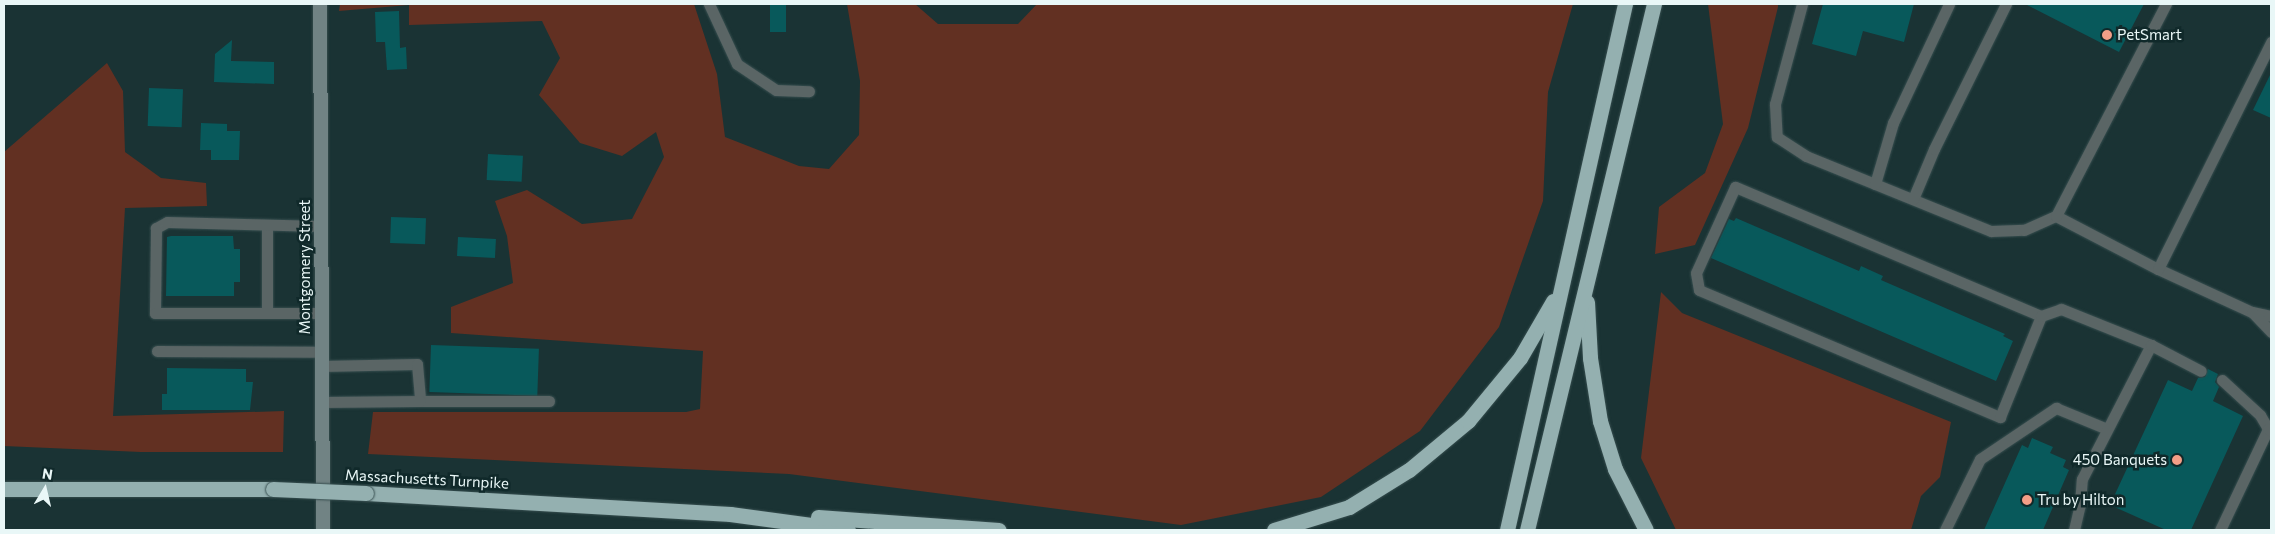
<!DOCTYPE html>
<html>
<head>
<meta charset="utf-8">
<style>
	body { margin:0 }
	#map { position:relative; width:2275px; height:534px; overflow:hidden; background:#1a3334; font-family:Commissioner,sans-serif }
	div>[style] { position:absolute }
	.green>* { inset:0; background:#623022 }
	.building>* { inset:0; background:#08595b; transform-origin:0 0 }
	.roads { filter:drop-shadow(0 0 1px #374e4f) drop-shadow(0 0 1px #374e4f) }
	.service>* { height:11px; margin:-5.5px; padding:0 5.5px; transform-origin:5.5px; border-radius:5.5px; background:#5a6565 }
	.secondary>* { height:14px; margin:-7px; padding:0 7px; transform-origin:7px; border-radius:7px; background:#718384 }
	.motorway>* { height:15px; margin:-7.5px; padding:0 7.5px; transform-origin:7.5px; border-radius:7.5px; background:#94b0b0 }
	.bridges { filter:drop-shadow(0 0 1px #374e4f) drop-shadow(0 0 1px #374e4f) }
	.motorway-bridge>* { height:15px; margin:-7.5px; padding:0 7.5px; transform-origin:7.5px; border-radius:7.5px; background:#94b0b0 }
	.dots>* { width:14px; height:14px; translate:-50% -50%; box-sizing:border-box; border:2px solid #10292a; border-radius:50% }
	span { translate:-50% -50%; white-space:nowrap; text-align:center; line-height:1.15; -webkit-text-stroke:5px #10292a; paint-order:stroke }
	.poi-label { font-size:15px; color:#e9f7f7 }
	.left { translate:0 -50%; text-align:left }
	.right { translate:-100% -50%; text-align:right }
	.street-label { font-size:15px; color:#e9f7f7 }
	.frame { position:absolute; inset:0; border:5px solid #e9f7f7; pointer-events:none }
	.north { position:absolute; left:20px; top:464px; width:50px; height:50px; -webkit-text-stroke:4px #10292a; paint-order:stroke; rotate:9deg; font-size:14px; font-weight:700; line-height:20px; text-align:center; color:#e9f7f7 }
	.north::after { content:''; display:block; margin:auto; width:18px; height:22px; background:#e9f7f7; clip-path:polygon(50% 0,100% 100%,50% 72%,0 100%) }
</style>
</head>
<body>
<div id="map">
	<div class="green">
		<i style="clip-path:polygon(340px 4px,694px 4px,717px 74px,725px 137px,799px 166px,829px 169px,859px 135px,860px 81px,847px 4px,915px 4px,938px 24px,1018px 24px,1037px 4px,1573px 4px,1548px 92px,1543px 201px,1499px 327px,1420px 431px,1321px 497px,1181px 525px,789px 474px,368px 454px,373px 412px,686px 412px,700px 409px,703px 351px,451px 333px,451px 307px,513px 283px,507px 236px,495px 201px,527px 190px,582px 224px,632px 219px,664px 157px,656px 132px,622px 156px,580px 143px,539px 95px,560px 58px,542px 21px,409px 25px,409px 5px,339px 11px)"></i>
		<i style="clip-path:polygon(1708px 4px,1778px 4px,1778px 7px,1748px 128px,1695px 245px,1655px 254px,1659px 207px,1705px 173px,1723px 124px)"></i>
		<i style="clip-path:polygon(107px 63px,123px 91px,125px 152px,161px 178px,206px 183px,207px 206px,125px 208px,113px 416px,284px 411px,283px 452px,141px 452px,4px 446px,4px 152px)"></i>
		<i style="clip-path:polygon(1661px 292px,1682px 313px,1951px 422px,1940px 477px,1921px 496px,1911px 530px,1676px 530px,1641px 458px)"></i>
	</div>
	<div class="building">
		<i style="left:770px;top:4px;width:16px;height:28px"></i>
		<i style="clip-path:polygon(1823px 4px,1914px 4px,1904px 42px,1863px 31px,1856px 56px,1812px 44px)"></i>
		<i style="clip-path:polygon(2025px 4px,2144px 4px,2119px 52px)"></i>
		<i style="clip-path:polygon(399px 11px,400px 48px,406px 47px,407px 69px,387px 70px,385px 42px,376px 42px,375px 12px)"></i>
		<i style="clip-path:polygon(232px 40px,231px 61px,274px 62px,274px 84px,214px 82px,215px 54px)"></i>
		<i style="clip-path:polygon(2271px 73px,2271px 118px,2253px 110px)"></i>
		<i style="left:149px;top:88px;width:34px;height:38px;rotate:2deg"></i>
		<i style="clip-path:polygon(201px 123px,227px 124px,227px 131px,240px 131px,239px 160px,211px 160px,211px 150px,200px 150px)"></i>
		<i style="left:488px;top:154px;width:35px;height:26px;rotate:3deg"></i>
		<i style="left:391px;top:217px;width:35px;height:26px;rotate:2deg"></i>
		<i style="clip-path:polygon(1736px 218px,1859px 271px,1861px 266px,1883px 276px,1881px 280px,2005px 334px,2003px 336px,2013px 341px,1996px 381px,1711px 258px,1729px 219px,1734px 221px)"></i>
		<i style="clip-path:polygon(171px 236px,233px 236px,234px 249px,240px 249px,240px 282px,234px 282px,234px 296px,166px 296px,167px 237px)"></i>
		<i style="left:458px;top:237px;width:38px;height:19px;rotate:3deg"></i>
		<i style="left:431px;top:345px;width:108px;height:47px;rotate:2deg"></i>
		<i style="clip-path:polygon(167px 368px,246px 369px,246px 382px,253px 382px,250px 410px,162px 410px,162px 394px,167px 394px)"></i>
		<i style="clip-path:polygon(2208px 369px,2218px 374px,2215px 382px,2219px 387px,2213px 401px,2243px 416px,2191px 530px,2166px 530px,2110px 505px,2168px 380px,2192px 391px,2198px 378px,2205px 377px)"></i>
		<i style="clip-path:polygon(2032px 438px,2053px 447px,2050px 453px,2066px 460px,2063px 467px,2069px 470px,2043px 530px,1984px 530px,2022px 445px,2028px 448px)"></i>
	</div>
	<div class="roads">
		<div class="service">
			<i style="left:709px;top:4px;width:66px;rotate:65deg"></i>
			<i style="left:737px;top:64px;width:47px;rotate:33.7deg"></i>
			<i style="left:776px;top:90px;width:33px;rotate:2deg"></i>
			<i style="left:1802px;top:4px;width:104px;rotate:105.1deg"></i>
			<i style="left:1775px;top:104px;width:33px;rotate:87deg"></i>
			<i style="left:1777px;top:137px;width:35px;rotate:33deg"></i>
			<i style="left:1806px;top:156px;width:200px;rotate:22.1deg"></i>
			<i style="left:1991px;top:231px;width:33px;rotate:-2deg"></i>
			<i style="left:2024px;top:230px;width:35px;rotate:-24deg"></i>
			<i style="left:2056px;top:216px;width:115px;rotate:27.5deg"></i>
			<i style="left:2158px;top:269px;width:103px;rotate:24.6deg"></i>
			<i style="left:2252px;top:312px;width:19px;rotate:12deg"></i>
			<i style="left:1875px;top:184px;width:64px;rotate:-73.6deg"></i>
			<i style="left:1893px;top:123px;width:132px;rotate:-64.8deg"></i>
			<i style="left:1913px;top:199px;width:54px;rotate:-67.2deg"></i>
			<i style="left:1934px;top:149px;width:162px;rotate:-63.6deg"></i>
			<i style="left:2056px;top:216px;width:239px;rotate:-62.6deg"></i>
			<i style="left:267px;top:226px;width:85px;rotate:90deg"></i>
			<i style="left:321px;top:226px;width:154px;rotate:-178.5deg"></i>
			<i style="left:167px;top:222px;width:13px;rotate:151deg"></i>
			<i style="left:156px;top:228px;width:85px;rotate:90.7deg"></i>
			<i style="left:155px;top:313px;width:166px"></i>
			<i style="left:2158px;top:269px;width:254px;rotate:-63.5deg"></i>
			<i style="left:2252px;top:312px;width:28px;rotate:46deg"></i>
			<i style="left:2041px;top:316px;width:332px;rotate:-157.1deg"></i>
			<i style="left:1735px;top:187px;width:94px;rotate:114.4deg"></i>
			<i style="left:1696px;top:273px;width:17px;rotate:80deg"></i>
			<i style="left:1699px;top:290px;width:327px;rotate:22.9deg"></i>
			<i style="left:2000px;top:417px;width:109px;rotate:-67.9deg"></i>
			<i style="left:2041px;top:316px;width:21px;rotate:-19deg"></i>
			<i style="left:2061px;top:309px;width:97px;rotate:21.8deg"></i>
			<i style="left:157px;top:351px;width:164px;rotate:0.3deg"></i>
			<i style="left:321px;top:366px;width:96px;rotate:-1.2deg"></i>
			<i style="left:417px;top:364px;width:37px;rotate:85deg"></i>
			<i style="left:420px;top:401px;width:129px"></i>
			<i style="left:2222px;top:380px;width:52px;rotate:42.6deg"></i>
			<i style="left:2260px;top:415px;width:16px;rotate:60deg"></i>
			<i style="left:322px;top:402px;width:98px;rotate:-0.6deg"></i>
			<i style="left:1945px;top:530px;width:79px;rotate:-63.8deg"></i>
			<i style="left:1980px;top:459px;width:92px;rotate:-33.9deg"></i>
			<i style="left:2056px;top:408px;width:55px;rotate:22.4deg"></i>
			<i style="left:2074px;top:530px;width:26px;rotate:-77deg"></i>
			<i style="left:2080px;top:505px;width:26px;rotate:-86deg"></i>
			<i style="left:2082px;top:479px;width:151px;rotate:-62.8deg"></i>
			<i style="left:2151px;top:345px;width:56px;rotate:27.5deg"></i>
			<i style="left:2220px;top:530px;width:112px;rotate:-64.6deg"></i>
			<i style="left:2268px;top:429px;width:4px;rotate:34deg"></i>
		</div>
		<div class="secondary">
			<i style="left:320px;top:4px;width:526px;rotate:89.67deg"></i>
		</div>
		<div class="motorway">
			<i style="left:1587px;top:302px;width:56px;rotate:86.9deg"></i>
			<i style="left:1590px;top:358px;width:64px;rotate:81deg"></i>
			<i style="left:1600px;top:421px;width:50px;rotate:72.6deg"></i>
			<i style="left:1615px;top:469px;width:68px;rotate:63.1deg"></i>
			<i style="left:4px;top:489px;width:269px"></i>
			<i style="left:366px;top:493px;width:365px;rotate:3.3deg"></i>
			<i style="left:730px;top:514px;width:119px;rotate:7.7deg"></i>
			<i style="left:818px;top:517px;width:181px;rotate:4.1deg"></i>
			<i style="left:1274px;top:530px;width:78px;rotate:-17deg"></i>
			<i style="left:1349px;top:507px;width:70px;rotate:-31.7deg"></i>
			<i style="left:1409px;top:470px;width:77px;rotate:-39.7deg"></i>
			<i style="left:1468px;top:421px;width:82px;rotate:-50.5deg"></i>
			<i style="left:1520px;top:358px;width:66px;rotate:-59.9deg"></i>
			<i style="left:1507px;top:530px;width:539px;rotate:-77.36deg"></i>
			<i style="left:1527px;top:530px;width:541px;rotate:-76.43deg"></i>
		</div>
	</div>
	<div class="bridges">
		<div class="motorway-bridge">
			<i style="left:273px;top:489px;width:93px;rotate:2.5deg"></i>
		</div>
	</div>
	<div class="dots">
		<i style="left:2107px;top:35px;background:#f49e87"></i>
		<i style="left:2177px;top:460px;background:#f49e87"></i>
		<i style="left:2027px;top:500px;background:#f49e87"></i>
	</div>
	<div class="poi-label">
		<span class="left" style="left:2117px;top:35px">PetSmart</span>
		<span class="right" style="left:2167px;top:460px">450 Banquets</span>
		<span class="left" style="left:2037px;top:500px">Tru by Hilton</span>
	</div>
	<div class="street-label">
		<span style="left:305px;top:267px;rotate:-90deg">Montgomery Street</span>
		<span style="left:427px;top:479px;rotate:3deg">Massachusetts Turnpike</span>
	</div>
	<div class="frame"></div>
	<div class="north">N</div>
</div>
</body>
</html>
